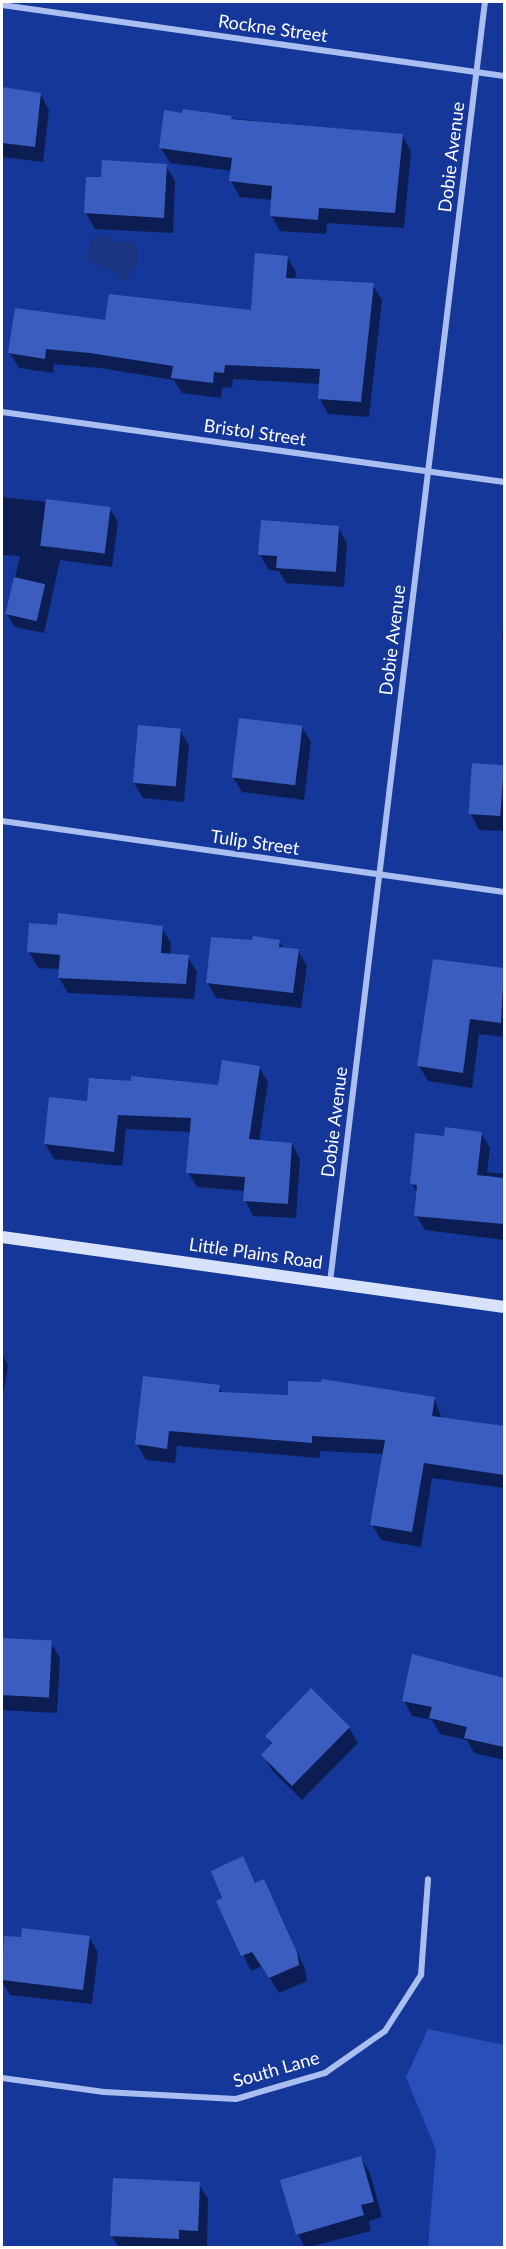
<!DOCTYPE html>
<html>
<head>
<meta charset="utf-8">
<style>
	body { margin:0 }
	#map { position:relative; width:506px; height:2249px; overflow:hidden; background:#15379a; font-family:Lato,sans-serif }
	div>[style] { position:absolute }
	.green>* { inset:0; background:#294fb8 }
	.water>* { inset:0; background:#1b3581 }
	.shadow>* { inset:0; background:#0007 }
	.building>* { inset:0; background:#3a5dbf; transform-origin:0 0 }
	.street>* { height:6px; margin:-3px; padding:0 3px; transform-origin:3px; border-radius:3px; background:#aabef2 }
	.secondary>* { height:12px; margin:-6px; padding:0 6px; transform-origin:6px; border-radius:6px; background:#d9e2fc }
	span { translate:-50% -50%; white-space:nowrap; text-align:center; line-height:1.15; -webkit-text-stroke:4.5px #15379a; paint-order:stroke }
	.street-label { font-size:18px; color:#fff }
	.frame { position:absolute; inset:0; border:3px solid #fff; pointer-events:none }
</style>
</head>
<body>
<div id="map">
	<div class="green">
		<i style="clip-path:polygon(428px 2029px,504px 2045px,504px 2247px,428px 2247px,436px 2150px,406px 2077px)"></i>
	</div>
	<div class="water">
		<i style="clip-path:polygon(102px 234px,117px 242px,131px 242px,137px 248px,137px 264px,129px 271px,129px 279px,117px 279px,117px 272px,90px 261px,88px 249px,91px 240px)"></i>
	</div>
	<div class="shadow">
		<i style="clip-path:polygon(2px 89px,41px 95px,49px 110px,43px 162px,2px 157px)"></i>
		<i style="clip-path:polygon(166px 112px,402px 135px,411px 151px,404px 228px,327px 223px,326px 234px,280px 231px,271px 215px,272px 200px,240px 197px,231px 181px,232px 171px,170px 163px,161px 148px)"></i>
		<i style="clip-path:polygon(166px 166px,175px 181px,173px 233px,95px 229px,86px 213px,102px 179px)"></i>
		<i style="clip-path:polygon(287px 257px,296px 272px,295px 280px,373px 285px,382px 300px,369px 417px,328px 414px,320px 399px,321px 384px,233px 379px,232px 388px,222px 387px,221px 398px,182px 393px,174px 380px,100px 368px,54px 364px,53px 373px,19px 368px,10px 353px,106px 322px,252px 311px)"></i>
		<i style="clip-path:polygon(2px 497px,110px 509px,118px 522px,112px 567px,60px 560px,44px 633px,15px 627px,7px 614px,20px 556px,2px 555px)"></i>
		<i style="clip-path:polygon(338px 527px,347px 543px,344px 587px,286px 583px,279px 571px,269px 570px,260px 555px)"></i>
		<i style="clip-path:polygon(504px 616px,504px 642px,502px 638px)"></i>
		<i style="clip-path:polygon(302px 727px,311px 742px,304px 800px,242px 792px,233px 777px)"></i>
		<i style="clip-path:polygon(180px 730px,189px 746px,184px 802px,143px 798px,134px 783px)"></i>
		<i style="clip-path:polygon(504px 753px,504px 831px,479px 830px,471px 814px,503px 766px)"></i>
		<i style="clip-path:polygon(58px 927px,162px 928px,171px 943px,170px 955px,188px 957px,197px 972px,194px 999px,68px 993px,59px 978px,60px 969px,38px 968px,29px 952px)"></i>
		<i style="clip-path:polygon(279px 941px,284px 949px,298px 951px,307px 966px,301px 1008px,216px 998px,207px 982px)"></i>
		<i style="clip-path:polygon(434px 961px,504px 969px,504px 1037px,479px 1034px,472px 1088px,428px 1081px,419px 1066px)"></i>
		<i style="clip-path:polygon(259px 1067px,268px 1082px,259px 1142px,292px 1144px,300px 1159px,296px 1218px,253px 1216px,245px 1200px,245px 1191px,197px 1187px,188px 1172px,191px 1132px,126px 1129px,122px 1166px,54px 1159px,45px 1144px,88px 1103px,219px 1087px)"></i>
		<i style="clip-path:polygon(481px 1133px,490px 1148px,487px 1172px,504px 1174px,504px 1240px,425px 1230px,416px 1215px,418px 1194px,412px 1184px,445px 1138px)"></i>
		<i style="clip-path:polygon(2px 1353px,8px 1365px,2px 1404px)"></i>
		<i style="clip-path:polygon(219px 1387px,223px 1394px,434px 1398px,442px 1419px,504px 1428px,504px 1488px,432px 1478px,421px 1547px,381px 1540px,372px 1525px,384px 1454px,320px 1451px,320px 1458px,177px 1446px,175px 1463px,146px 1460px,137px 1444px)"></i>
		<i style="clip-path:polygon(2px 1640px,51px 1643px,60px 1658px,57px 1713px,2px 1710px)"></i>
		<i style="clip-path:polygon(446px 1667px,504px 1679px,504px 1760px,474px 1753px,467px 1740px,440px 1734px,432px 1720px,412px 1716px,404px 1700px)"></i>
		<i style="clip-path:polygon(349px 1728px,358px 1743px,302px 1800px,272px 1770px,263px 1755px,272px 1746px,266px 1736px)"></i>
		<i style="clip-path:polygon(243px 1858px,256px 1884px,272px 1896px,305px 1969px,307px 1981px,279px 1993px,262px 1966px,251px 1971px,218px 1901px,224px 1898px)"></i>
		<i style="clip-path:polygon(6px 1937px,89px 1937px,98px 1952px,92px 2004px,10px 1995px,2px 1981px)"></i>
		<i style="clip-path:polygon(361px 2158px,370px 2173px,382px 2217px,369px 2221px,371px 2231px,305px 2248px,298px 2234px)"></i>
		<i style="clip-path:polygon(199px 2184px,208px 2199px,207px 2246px,119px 2248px,112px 2236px)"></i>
	</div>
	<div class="building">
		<i style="clip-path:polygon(2px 87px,41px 93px,35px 147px,2px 143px)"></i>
		<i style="clip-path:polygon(183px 109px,232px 116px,231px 119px,403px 134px,395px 213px,319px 208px,318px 220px,270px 216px,272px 186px,229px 181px,232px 158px,159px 148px,164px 110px,182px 113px)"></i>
		<i style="clip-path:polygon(102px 160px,167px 164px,164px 218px,84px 213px,86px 177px,101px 177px)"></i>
		<i style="clip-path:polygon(255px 253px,288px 256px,286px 278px,374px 283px,361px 402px,318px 399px,320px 369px,225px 365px,224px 373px,214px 372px,213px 383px,171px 378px,173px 366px,90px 353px,46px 349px,45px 359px,8px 353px,15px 308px,105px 320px,109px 294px,251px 310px)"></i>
		<i style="left:46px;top:499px;width:65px;height:47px;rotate:7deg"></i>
		<i style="clip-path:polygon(261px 520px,339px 526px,336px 572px,276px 568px,277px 556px,258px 555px)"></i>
		<i style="left:14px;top:577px;width:32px;height:38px;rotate:13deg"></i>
		<i style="left:239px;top:718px;width:64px;height:60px;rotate:7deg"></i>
		<i style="left:138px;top:725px;width:43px;height:58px;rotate:5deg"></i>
		<i style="left:472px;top:763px;width:32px;height:51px;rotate:4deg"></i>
		<i style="clip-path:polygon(58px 913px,163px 926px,161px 953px,189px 955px,186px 984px,58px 978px,60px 955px,27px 952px,29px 923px,57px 925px)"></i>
		<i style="clip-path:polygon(253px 936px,280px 940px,279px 947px,299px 949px,293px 993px,206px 983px,211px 937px,252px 940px)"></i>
		<i style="clip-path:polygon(433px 959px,504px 968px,501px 1023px,470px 1019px,463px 1073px,417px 1066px)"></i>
		<i style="clip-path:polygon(222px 1060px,260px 1066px,249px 1139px,292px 1143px,288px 1204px,243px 1201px,245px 1177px,186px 1173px,191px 1118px,118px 1115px,114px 1152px,44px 1144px,49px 1097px,87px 1101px,89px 1078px,131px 1081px,131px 1076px,218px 1085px)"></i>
		<i style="clip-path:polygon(445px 1127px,482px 1132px,477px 1175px,504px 1178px,504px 1224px,414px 1216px,417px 1185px,410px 1184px,415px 1133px,444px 1136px)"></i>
		<i style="clip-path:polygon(143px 1376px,220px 1385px,219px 1392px,288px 1395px,288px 1381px,321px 1382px,322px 1379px,435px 1397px,432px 1416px,504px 1426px,504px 1475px,424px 1463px,412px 1532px,370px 1525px,385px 1440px,312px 1436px,312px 1443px,169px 1431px,167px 1449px,135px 1444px)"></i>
		<i style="left:2px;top:1638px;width:50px;height:57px;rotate:3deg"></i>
		<i style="clip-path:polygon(412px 1654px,504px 1678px,504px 1747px,464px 1738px,467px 1727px,429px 1718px,432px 1707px,402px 1701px)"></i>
		<i style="clip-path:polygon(311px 1688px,350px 1727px,292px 1786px,261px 1755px,272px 1743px,265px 1736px)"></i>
		<i style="clip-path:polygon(243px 1856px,255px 1883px,264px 1879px,297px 1952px,299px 1965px,269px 1978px,252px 1952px,241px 1956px,216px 1901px,222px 1898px,211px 1871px)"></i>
		<i style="clip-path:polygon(22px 1928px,90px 1936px,83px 1990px,2px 1980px,4px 1936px,21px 1937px)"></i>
		<i style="clip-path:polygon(361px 2156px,374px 2202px,361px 2205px,364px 2215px,296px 2235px,280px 2180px)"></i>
		<i style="clip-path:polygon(113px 2178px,200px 2182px,198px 2231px,179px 2230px,179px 2239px,110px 2236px)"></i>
	</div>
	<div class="street">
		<i style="left:2px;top:5px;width:507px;rotate:8.05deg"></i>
		<i style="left:2px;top:412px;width:507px;rotate:7.94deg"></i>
		<i style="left:2px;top:821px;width:507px;rotate:8.05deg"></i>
		<i style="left:330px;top:1282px;width:1289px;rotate:-83.1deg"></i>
		<i style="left:2px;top:2078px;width:103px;rotate:7.8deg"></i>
		<i style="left:104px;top:2092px;width:132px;rotate:3deg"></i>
		<i style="left:236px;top:2099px;width:93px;rotate:-16.3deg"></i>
		<i style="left:325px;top:2073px;width:73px;rotate:-35deg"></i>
		<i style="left:385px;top:2031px;width:67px;rotate:-57.3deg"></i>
		<i style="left:421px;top:1975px;width:96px;rotate:-85.8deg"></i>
	</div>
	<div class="secondary">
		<i style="left:2px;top:1237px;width:507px;rotate:7.94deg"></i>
	</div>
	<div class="street-label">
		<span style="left:273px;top:28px;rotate:8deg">Rockne Street</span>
		<span style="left:451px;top:157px;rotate:-83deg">Dobie Avenue</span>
		<span style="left:255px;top:432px;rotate:8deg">Bristol Street</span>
		<span style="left:392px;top:640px;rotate:-83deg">Dobie Avenue</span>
		<span style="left:255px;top:842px;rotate:8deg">Tulip Street</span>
		<span style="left:334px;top:1122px;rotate:-83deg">Dobie Avenue</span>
		<span style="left:256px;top:1253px;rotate:8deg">Little Plains Road</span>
		<span style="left:276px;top:2069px;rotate:-16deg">South Lane</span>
	</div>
	<div class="frame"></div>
</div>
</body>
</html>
